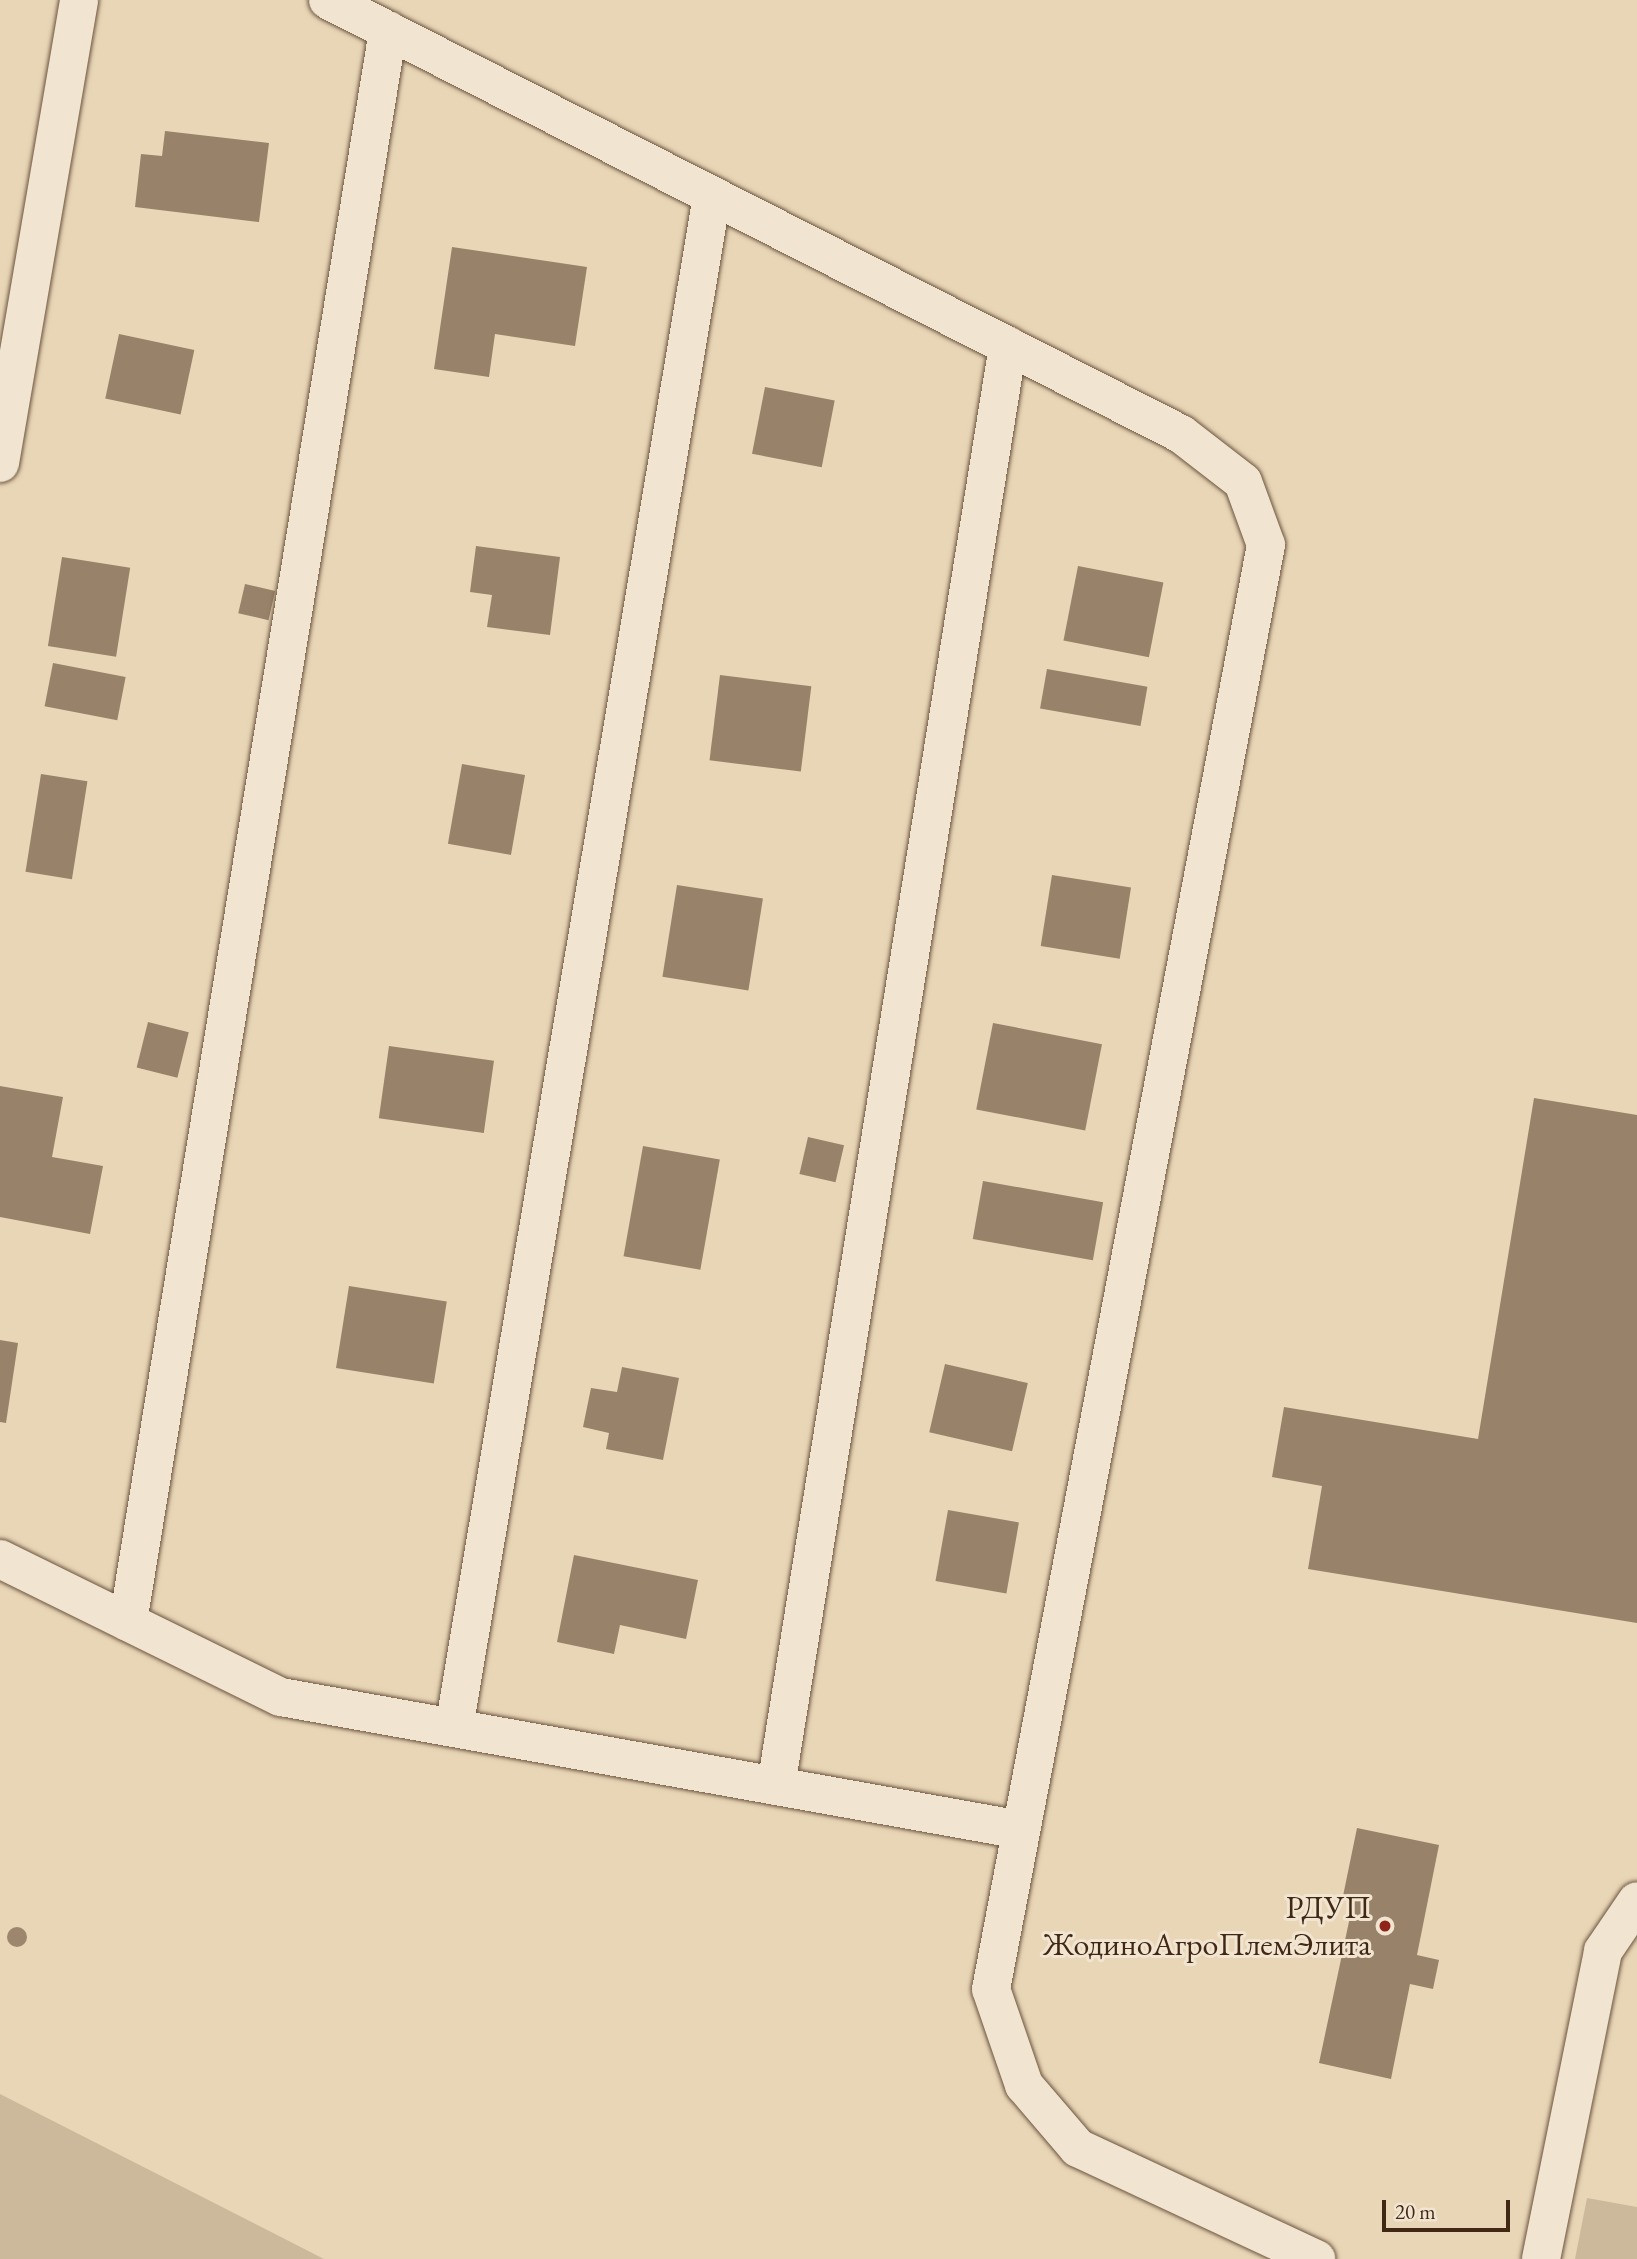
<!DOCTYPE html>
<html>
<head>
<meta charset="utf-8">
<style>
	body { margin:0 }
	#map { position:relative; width:1637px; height:2259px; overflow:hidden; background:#e9d6b7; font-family:"EB Garamond",serif }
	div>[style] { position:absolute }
	.green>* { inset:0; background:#ccb89b }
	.building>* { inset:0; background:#988269; transform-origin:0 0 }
	.roads { filter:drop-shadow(0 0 2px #6b543e) drop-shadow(0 0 2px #6b543e) }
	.minor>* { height:38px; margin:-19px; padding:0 19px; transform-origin:19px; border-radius:19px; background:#f1e4d0 }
	.trees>* { width:20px; height:20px; margin:-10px; border-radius:50%; background:#9c866d }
	.dots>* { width:19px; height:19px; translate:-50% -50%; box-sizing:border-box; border:4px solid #f1e4d0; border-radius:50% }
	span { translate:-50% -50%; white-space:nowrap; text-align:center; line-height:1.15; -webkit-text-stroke:6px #f1e4d0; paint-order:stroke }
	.poi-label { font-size:32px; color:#412815 }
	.right { translate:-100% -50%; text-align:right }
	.scale { position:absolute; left:1382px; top:2200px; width:128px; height:32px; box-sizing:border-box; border:4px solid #412815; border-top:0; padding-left:9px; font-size:21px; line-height:24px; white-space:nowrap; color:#412815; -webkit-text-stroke:5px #f1e4d0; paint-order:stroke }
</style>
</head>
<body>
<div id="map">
	<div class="green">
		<i style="clip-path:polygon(0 2094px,324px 2259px,0 2259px)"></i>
		<i style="clip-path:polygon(1587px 2198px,1637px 2207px,1637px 2259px,1575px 2259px)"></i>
	</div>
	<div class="building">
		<i style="clip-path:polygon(165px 131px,269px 143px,259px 222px,135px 207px,141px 154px,162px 156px)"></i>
		<i style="clip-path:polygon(452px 247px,587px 267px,575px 346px,495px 334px,489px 377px,434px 369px)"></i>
		<i style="left:119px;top:334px;width:77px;height:66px;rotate:12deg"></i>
		<i style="left:765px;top:387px;width:71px;height:68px;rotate:11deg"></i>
		<i style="clip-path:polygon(476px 546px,560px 557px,550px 635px,487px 627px,492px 595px,470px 592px)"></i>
		<i style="left:62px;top:557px;width:69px;height:90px;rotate:9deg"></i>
		<i style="left:1078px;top:566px;width:87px;height:76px;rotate:11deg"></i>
		<i style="left:245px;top:584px;width:31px;height:30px;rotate:13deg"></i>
		<i style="left:53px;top:663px;width:74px;height:44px;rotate:11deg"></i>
		<i style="left:1047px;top:669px;width:102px;height:40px;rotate:10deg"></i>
		<i style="left:720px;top:675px;width:92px;height:86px;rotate:7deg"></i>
		<i style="left:462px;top:764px;width:64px;height:81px;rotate:10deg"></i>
		<i style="left:41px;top:774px;width:47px;height:99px;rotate:9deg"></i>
		<i style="left:1052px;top:875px;width:80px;height:72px;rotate:9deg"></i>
		<i style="left:677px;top:885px;width:87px;height:93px;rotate:9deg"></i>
		<i style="left:148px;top:1022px;width:42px;height:47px;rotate:14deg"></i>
		<i style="left:993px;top:1023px;width:111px;height:88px;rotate:11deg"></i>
		<i style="left:389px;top:1046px;width:106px;height:73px;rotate:8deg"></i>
		<i style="clip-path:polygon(0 1086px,63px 1097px,52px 1157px,103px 1166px,90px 1234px,0 1217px)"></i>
		<i style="clip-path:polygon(1534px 1098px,1637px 1115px,1637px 1623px,1308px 1569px,1322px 1486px,1272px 1477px,1284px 1407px,1478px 1439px)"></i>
		<i style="left:808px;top:1137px;width:37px;height:38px;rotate:13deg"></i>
		<i style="left:643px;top:1146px;width:78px;height:112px;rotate:10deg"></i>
		<i style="left:983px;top:1181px;width:122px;height:59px;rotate:10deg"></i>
		<i style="left:349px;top:1286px;width:99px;height:83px;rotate:9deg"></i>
		<i style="clip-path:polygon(0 1340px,18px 1343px,6px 1423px,0 1422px)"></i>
		<i style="left:945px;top:1364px;width:85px;height:70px;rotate:13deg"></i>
		<i style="clip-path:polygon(622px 1367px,679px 1378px,663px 1460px,606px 1449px,609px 1433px,583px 1427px,591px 1388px,617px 1392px)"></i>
		<i style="left:948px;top:1510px;width:72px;height:72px;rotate:10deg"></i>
		<i style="clip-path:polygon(574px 1555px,698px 1580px,686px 1639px,620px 1625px,614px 1654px,557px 1642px)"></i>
		<i style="clip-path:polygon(1357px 1828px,1439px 1845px,1417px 1955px,1439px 1960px,1433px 1989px,1410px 1984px,1391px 2079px,1319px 2063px,1354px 1898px,1343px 1896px)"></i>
	</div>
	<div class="roads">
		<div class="minor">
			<i style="left:328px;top:0;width:957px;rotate:26.97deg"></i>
			<i style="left:1181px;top:434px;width:78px;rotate:37.7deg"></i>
			<i style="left:1243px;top:482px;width:67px;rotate:69.9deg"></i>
			<i style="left:1266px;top:545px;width:1470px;rotate:100.78deg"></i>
			<i style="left:991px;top:1989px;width:102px;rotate:71deg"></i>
			<i style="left:1024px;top:2085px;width:83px;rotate:49.4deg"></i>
			<i style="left:1078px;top:2148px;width:263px;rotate:25deg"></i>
			<i style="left:0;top:463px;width:470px;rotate:-80.3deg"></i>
			<i style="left:0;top:1559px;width:313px;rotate:26.2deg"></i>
			<i style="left:281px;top:1697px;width:752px;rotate:10.19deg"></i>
			<i style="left:128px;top:1622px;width:1613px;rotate:-80.72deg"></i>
			<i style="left:454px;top:1728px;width:1554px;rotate:-80.44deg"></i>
			<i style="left:776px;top:1786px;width:1459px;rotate:-80.85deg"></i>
			<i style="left:1541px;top:2259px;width:314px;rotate:-78.6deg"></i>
			<i style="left:1603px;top:1951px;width:60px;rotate:-55.8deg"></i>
		</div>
	</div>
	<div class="trees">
		<i style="left:17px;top:1937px"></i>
	</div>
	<div class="dots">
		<i style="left:1385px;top:1926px;background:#8f2418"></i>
	</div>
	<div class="poi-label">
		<span class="right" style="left:1371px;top:1926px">РДУП<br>ЖодиноАгроПлемЭлита</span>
	</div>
	<div class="scale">20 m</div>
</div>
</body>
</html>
